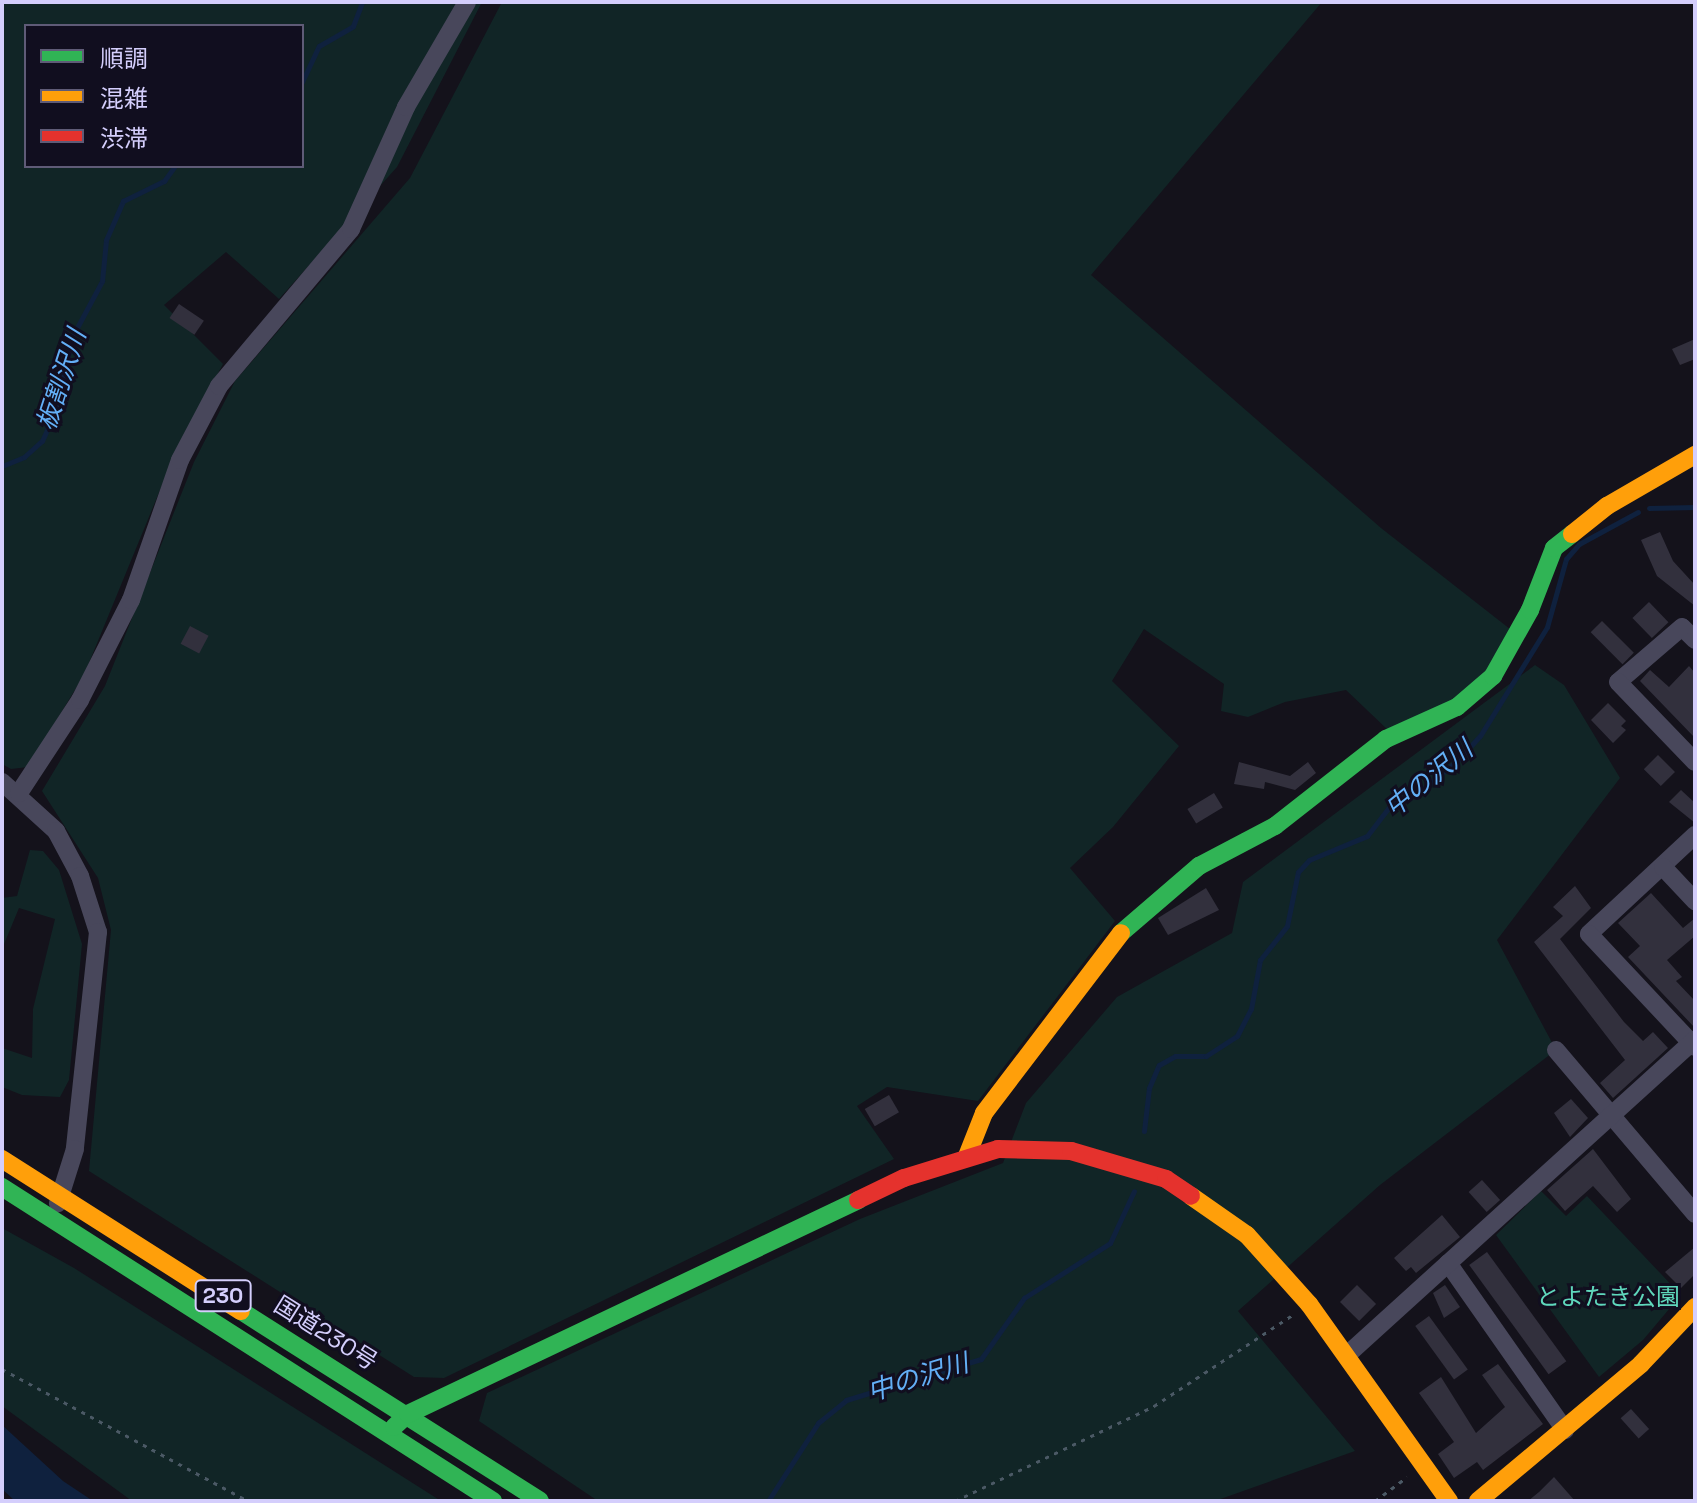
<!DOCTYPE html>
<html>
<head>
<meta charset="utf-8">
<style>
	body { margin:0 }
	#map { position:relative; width:1697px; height:1503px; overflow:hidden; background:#14121b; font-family:"Space Grotesk","Noto Sans JP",sans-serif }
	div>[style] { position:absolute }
	.green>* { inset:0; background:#112526 }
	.water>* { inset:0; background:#0f213e }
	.stream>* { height:5px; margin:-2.5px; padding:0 2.5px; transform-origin:2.5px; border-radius:2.5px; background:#0f213e }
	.building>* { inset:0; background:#32303d; transform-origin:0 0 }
	.path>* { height:3px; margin-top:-1.5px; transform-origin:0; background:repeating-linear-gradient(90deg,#4b5965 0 4px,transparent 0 10px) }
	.street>* { height:18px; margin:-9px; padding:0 9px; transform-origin:9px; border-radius:9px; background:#48475b }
	.fast>* { height:18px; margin:-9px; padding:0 9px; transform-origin:9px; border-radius:9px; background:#30b455 }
	.slow>* { height:18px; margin:-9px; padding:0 9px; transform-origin:9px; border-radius:9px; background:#ff9f0a }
	.jam>* { height:18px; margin:-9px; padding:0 9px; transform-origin:9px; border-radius:9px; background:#e5322d }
	span { translate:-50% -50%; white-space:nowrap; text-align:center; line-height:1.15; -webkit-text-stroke:6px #110e1f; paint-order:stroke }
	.shield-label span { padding:2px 6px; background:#110e1f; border:2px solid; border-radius:6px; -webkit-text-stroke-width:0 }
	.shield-label { font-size:22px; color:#d4cefc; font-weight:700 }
	.park-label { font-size:24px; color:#5fd7bc }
	.street-label { font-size:24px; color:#d4cefc }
	.water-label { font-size:26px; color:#63aff6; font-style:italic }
	.frame { position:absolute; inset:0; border:4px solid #d4cefc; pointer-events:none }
	.legend { position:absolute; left:24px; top:24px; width:280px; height:144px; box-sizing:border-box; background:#110e1f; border:2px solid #5f5b77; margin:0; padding:10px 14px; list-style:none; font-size:24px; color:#d4cefc }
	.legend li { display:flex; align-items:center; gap:16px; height:40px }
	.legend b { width:40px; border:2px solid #5f5b77 }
</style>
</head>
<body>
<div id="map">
	<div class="green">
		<i style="clip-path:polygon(evenodd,2px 2px,482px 2px,397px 167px,279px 299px,226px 252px,164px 305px,223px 364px,174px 456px,84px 675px,28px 767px,11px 769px,2px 764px,2px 2px,26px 26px,302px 26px,302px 166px,26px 166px,26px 26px)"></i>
		<i style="clip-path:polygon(502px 2px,1322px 2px,1091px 275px,1381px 528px,1510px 629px,1487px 669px,1454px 702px,1389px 731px,1346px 690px,1285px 702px,1248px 717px,1221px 711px,1224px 684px,1144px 629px,1112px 681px,1179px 746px,1113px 827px,1070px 868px,1115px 921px,978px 1101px,887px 1087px,857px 1106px,894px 1159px,444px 1378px,414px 1377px,89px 1171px,111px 930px,98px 878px,42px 791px,105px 686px,194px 462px,235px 381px,410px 178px)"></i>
		<i style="clip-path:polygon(1535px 665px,1564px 685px,1620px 778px,1497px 940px,1556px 1050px,1380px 1185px,1238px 1311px,1355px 1451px,1215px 1501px,598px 1501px,479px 1421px,487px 1393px,860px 1219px,1003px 1163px,1026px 1103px,1117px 997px,1232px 933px,1243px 882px)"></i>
		<i style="clip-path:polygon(30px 850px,43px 851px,59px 870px,82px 944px,69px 1080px,60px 1097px,22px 1095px,2px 1087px,2px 1048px,32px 1058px,33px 1009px,55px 919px,19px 908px,2px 949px,2px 898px,17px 896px)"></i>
		<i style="clip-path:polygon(1541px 1191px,1566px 1216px,1587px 1196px,1681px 1295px,1643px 1340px,1599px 1377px,1496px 1235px)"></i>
		<i style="clip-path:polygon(2px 1228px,74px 1268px,441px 1501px,132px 1501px,2px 1406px)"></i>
	</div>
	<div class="water">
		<i style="clip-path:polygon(2px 1425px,63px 1481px,93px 1501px,15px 1501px,2px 1489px)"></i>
	</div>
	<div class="stream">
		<i style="left:302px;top:82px;width:40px;rotate:-65deg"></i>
		<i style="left:319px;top:46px;width:39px;rotate:-30deg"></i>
		<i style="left:353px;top:26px;width:26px;rotate:-69deg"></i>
		<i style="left:2px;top:466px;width:24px;rotate:-22deg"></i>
		<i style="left:24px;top:457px;width:24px;rotate:-42deg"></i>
		<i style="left:42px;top:441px;width:34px;rotate:-66deg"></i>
		<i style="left:56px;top:410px;width:75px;rotate:-77.6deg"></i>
		<i style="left:72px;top:337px;width:64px;rotate:-61.8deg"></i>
		<i style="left:102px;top:281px;width:41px;rotate:-84.4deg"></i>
		<i style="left:106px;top:240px;width:43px;rotate:-66.4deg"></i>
		<i style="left:123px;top:201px;width:46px;rotate:-26deg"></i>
		<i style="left:164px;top:181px;width:19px;rotate:-54deg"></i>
		<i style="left:1649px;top:508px;width:46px;rotate:-1.2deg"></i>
		<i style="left:1144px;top:1131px;width:43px;rotate:-83.4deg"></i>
		<i style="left:1149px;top:1088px;width:25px;rotate:-67deg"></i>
		<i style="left:1159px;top:1065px;width:18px;rotate:-29deg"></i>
		<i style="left:1175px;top:1056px;width:31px"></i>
		<i style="left:1206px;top:1056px;width:37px;rotate:-33deg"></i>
		<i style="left:1237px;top:1036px;width:30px;rotate:-63deg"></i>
		<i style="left:1251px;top:1009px;width:50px;rotate:-79.6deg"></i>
		<i style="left:1260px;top:960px;width:43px;rotate:-51.5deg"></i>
		<i style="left:1287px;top:926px;width:55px;rotate:-78.5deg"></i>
		<i style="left:1298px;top:872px;width:16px;rotate:-47deg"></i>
		<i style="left:1309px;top:860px;width:63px;rotate:-22.5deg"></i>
		<i style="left:1367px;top:836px;width:43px;rotate:-52.6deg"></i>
		<i style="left:1393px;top:802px;width:31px;rotate:-22deg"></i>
		<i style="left:1422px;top:790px;width:48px;rotate:-40deg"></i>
		<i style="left:1459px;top:759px;width:31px;rotate:-48deg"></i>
		<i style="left:1480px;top:736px;width:128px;rotate:-58.4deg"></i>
		<i style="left:1547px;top:627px;width:71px;rotate:-74.4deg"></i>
		<i style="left:1566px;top:559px;width:20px;rotate:-49deg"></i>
		<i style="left:1579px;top:544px;width:67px;rotate:-28.5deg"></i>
		<i style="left:768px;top:1501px;width:93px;rotate:-57.3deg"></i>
		<i style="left:818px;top:1423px;width:36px;rotate:-39deg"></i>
		<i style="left:846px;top:1400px;width:141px;rotate:-16.9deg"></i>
		<i style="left:981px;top:1359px;width:75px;rotate:-54.8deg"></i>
		<i style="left:1024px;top:1298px;width:102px;rotate:-32.6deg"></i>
		<i style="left:1110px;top:1243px;width:57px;rotate:-65.2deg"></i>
	</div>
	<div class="building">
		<i style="left:179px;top:304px;width:30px;height:17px;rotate:34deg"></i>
		<i style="clip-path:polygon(1695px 339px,1695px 359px,1680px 365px,1672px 349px)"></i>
		<i style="clip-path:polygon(1660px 532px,1673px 561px,1695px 585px,1695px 606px,1657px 576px,1641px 540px)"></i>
		<i style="left:1649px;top:602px;width:28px;height:23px;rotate:46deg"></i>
		<i style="left:1602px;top:621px;width:45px;height:16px;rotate:45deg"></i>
		<i style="left:190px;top:626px;width:21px;height:20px;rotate:28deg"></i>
		<i style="clip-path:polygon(1689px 666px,1695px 673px,1695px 738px,1640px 681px,1650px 670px,1669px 687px)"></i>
		<i style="clip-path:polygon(1608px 703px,1626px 721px,1621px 726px,1626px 730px,1613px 743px,1591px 720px)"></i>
		<i style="left:1658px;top:755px;width:24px;height:20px;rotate:45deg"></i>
		<i style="clip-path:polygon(1239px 762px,1290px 776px,1308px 762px,1316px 773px,1295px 790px,1265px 782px,1264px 789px,1234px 784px)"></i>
		<i style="clip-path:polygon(1681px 790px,1695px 803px,1695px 823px,1669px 802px)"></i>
		<i style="left:1214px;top:793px;width:17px;height:31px;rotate:59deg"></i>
		<i style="clip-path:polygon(1575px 886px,1591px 908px,1560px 939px,1624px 1022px,1643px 1041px,1653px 1032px,1668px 1048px,1613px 1098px,1600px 1083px,1625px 1060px,1534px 942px,1563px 916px,1553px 907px)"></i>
		<i style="clip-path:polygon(1206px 888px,1219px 910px,1168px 935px,1158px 918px)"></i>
		<i style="clip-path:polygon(1651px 893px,1683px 928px,1695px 918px,1695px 936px,1667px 960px,1682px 977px,1676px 981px,1695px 1001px,1695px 1028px,1628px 957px,1640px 946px,1618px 923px)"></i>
		<i style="left:889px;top:1095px;width:20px;height:28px;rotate:60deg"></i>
		<i style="clip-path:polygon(1571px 1099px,1588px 1118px,1570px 1137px,1554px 1113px)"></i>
		<i style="clip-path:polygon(1593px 1149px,1631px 1199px,1617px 1212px,1593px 1186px,1565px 1211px,1547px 1190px)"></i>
		<i style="left:1482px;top:1180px;width:27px;height:18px;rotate:48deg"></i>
		<i style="clip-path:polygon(1442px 1215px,1460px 1237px,1416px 1273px,1411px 1267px,1406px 1271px,1394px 1258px)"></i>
		<i style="clip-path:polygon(1695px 1247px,1695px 1274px,1681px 1288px,1665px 1272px)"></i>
		<i style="left:1487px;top:1252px;width:135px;height:22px;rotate:54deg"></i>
		<i style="left:1357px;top:1285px;width:27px;height:24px;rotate:45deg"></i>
		<i style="clip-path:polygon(1445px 1285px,1460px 1307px,1444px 1318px,1433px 1293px)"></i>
		<i style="left:1429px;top:1316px;width:66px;height:17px;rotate:54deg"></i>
		<i style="clip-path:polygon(1498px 1364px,1543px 1424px,1483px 1470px,1477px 1462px,1454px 1478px,1438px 1454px,1454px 1442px,1419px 1393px,1441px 1377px,1476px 1433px,1505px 1407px,1482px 1375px)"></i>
		<i style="left:1631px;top:1409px;width:27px;height:14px;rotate:48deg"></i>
		<i style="clip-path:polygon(1554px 1477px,1575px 1501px,1528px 1501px,1539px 1492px)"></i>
	</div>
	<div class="path">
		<i style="left:2px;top:1369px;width:279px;rotate:28.2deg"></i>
		<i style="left:955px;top:1501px;width:221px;rotate:-25.5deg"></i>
		<i style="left:1154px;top:1406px;width:168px;rotate:-33.3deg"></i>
		<i style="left:1375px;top:1501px;width:40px;rotate:-37deg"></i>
	</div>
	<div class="street">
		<i style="left:1695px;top:640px;width:18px;rotate:-135deg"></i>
		<i style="left:1682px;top:627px;width:84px;rotate:139.3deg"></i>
		<i style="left:1618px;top:682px;width:111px;rotate:46.1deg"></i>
		<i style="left:2px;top:782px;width:73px;rotate:42.2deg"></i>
		<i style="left:56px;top:831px;width:51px;rotate:61.9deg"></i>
		<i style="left:80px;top:876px;width:59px;rotate:72.2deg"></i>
		<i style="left:98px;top:932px;width:218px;rotate:96.1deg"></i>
		<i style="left:75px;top:1149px;width:57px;rotate:107.5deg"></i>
		<i style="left:19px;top:793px;width:111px;rotate:-56.7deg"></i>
		<i style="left:80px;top:700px;width:112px;rotate:-63deg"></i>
		<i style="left:131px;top:600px;width:148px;rotate:-70.7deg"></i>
		<i style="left:180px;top:460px;width:84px;rotate:-62.2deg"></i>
		<i style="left:219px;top:386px;width:205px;rotate:-49.9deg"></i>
		<i style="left:351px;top:229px;width:134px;rotate:-65.7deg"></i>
		<i style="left:406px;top:107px;width:121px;rotate:-59.8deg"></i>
		<i style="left:1695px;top:835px;width:145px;rotate:137deg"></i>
		<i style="left:1589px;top:934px;width:155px;rotate:46.8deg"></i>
		<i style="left:1663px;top:867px;width:47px;rotate:46.7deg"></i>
		<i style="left:1556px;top:1050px;width:215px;rotate:49.7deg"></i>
		<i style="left:1448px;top:1263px;width:204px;rotate:55deg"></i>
		<i style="left:1347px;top:1355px;width:469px;rotate:-42.2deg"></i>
	</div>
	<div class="fast">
		<i style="left:1121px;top:933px;width:103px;rotate:-40.7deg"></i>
		<i style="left:1199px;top:866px;width:86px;rotate:-27.8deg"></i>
		<i style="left:1275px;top:826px;width:141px;rotate:-38.1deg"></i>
		<i style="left:1386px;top:739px;width:78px;rotate:-24.3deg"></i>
		<i style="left:1457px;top:707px;width:48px;rotate:-40.7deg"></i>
		<i style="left:1493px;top:676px;width:76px;rotate:-60.7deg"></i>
		<i style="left:1530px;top:610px;width:66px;rotate:-68.8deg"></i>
		<i style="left:1554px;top:548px;width:23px;rotate:-38deg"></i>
		<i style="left:2px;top:1187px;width:583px;rotate:32.6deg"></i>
		<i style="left:241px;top:1311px;width:354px;rotate:32.4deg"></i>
		<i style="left:394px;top:1427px;width:19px;rotate:-43deg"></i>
		<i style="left:408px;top:1414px;width:498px;rotate:-25.4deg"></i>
	</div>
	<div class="slow">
		<i style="left:1572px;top:534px;width:45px;rotate:-38.7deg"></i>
		<i style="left:1607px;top:506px;width:102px;rotate:-30.1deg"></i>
		<i style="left:967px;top:1156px;width:46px;rotate:-68.4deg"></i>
		<i style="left:984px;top:1113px;width:226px;rotate:-52.7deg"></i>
		<i style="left:2px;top:1159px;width:283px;rotate:32.5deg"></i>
		<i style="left:1191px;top:1196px;width:68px;rotate:34.9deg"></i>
		<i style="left:1247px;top:1235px;width:93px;rotate:48.1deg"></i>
		<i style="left:1309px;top:1304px;width:242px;rotate:54.6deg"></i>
		<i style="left:1478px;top:1501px;width:213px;rotate:-40deg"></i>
		<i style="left:1641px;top:1364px;width:79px;rotate:-46.5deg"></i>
	</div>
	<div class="jam">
		<i style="left:858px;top:1200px;width:51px;rotate:-25.6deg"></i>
		<i style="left:904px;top:1178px;width:98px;rotate:-17.1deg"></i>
		<i style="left:998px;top:1149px;width:73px;rotate:1.6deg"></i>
		<i style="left:1071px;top:1151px;width:99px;rotate:16.4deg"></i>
		<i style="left:1166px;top:1179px;width:30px;rotate:34deg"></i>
	</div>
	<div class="shield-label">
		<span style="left:223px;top:1296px">230</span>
	</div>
	<div class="park-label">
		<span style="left:1608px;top:1297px">とよたき公園</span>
	</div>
	<div class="street-label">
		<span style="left:326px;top:1333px;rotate:32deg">国道230号</span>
	</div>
	<div class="water-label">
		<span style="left:62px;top:380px;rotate:-72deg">板割沢川</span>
		<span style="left:1429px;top:779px;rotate:-39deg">中の沢川</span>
		<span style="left:918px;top:1378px;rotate:-17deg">中の沢川</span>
	</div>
	<div class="frame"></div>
	<ul class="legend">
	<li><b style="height:10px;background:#30b455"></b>順調</li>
	<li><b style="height:10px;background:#ff9f0a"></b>混雑</li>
	<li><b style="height:10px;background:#e5322d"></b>渋滞</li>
	</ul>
</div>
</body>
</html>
